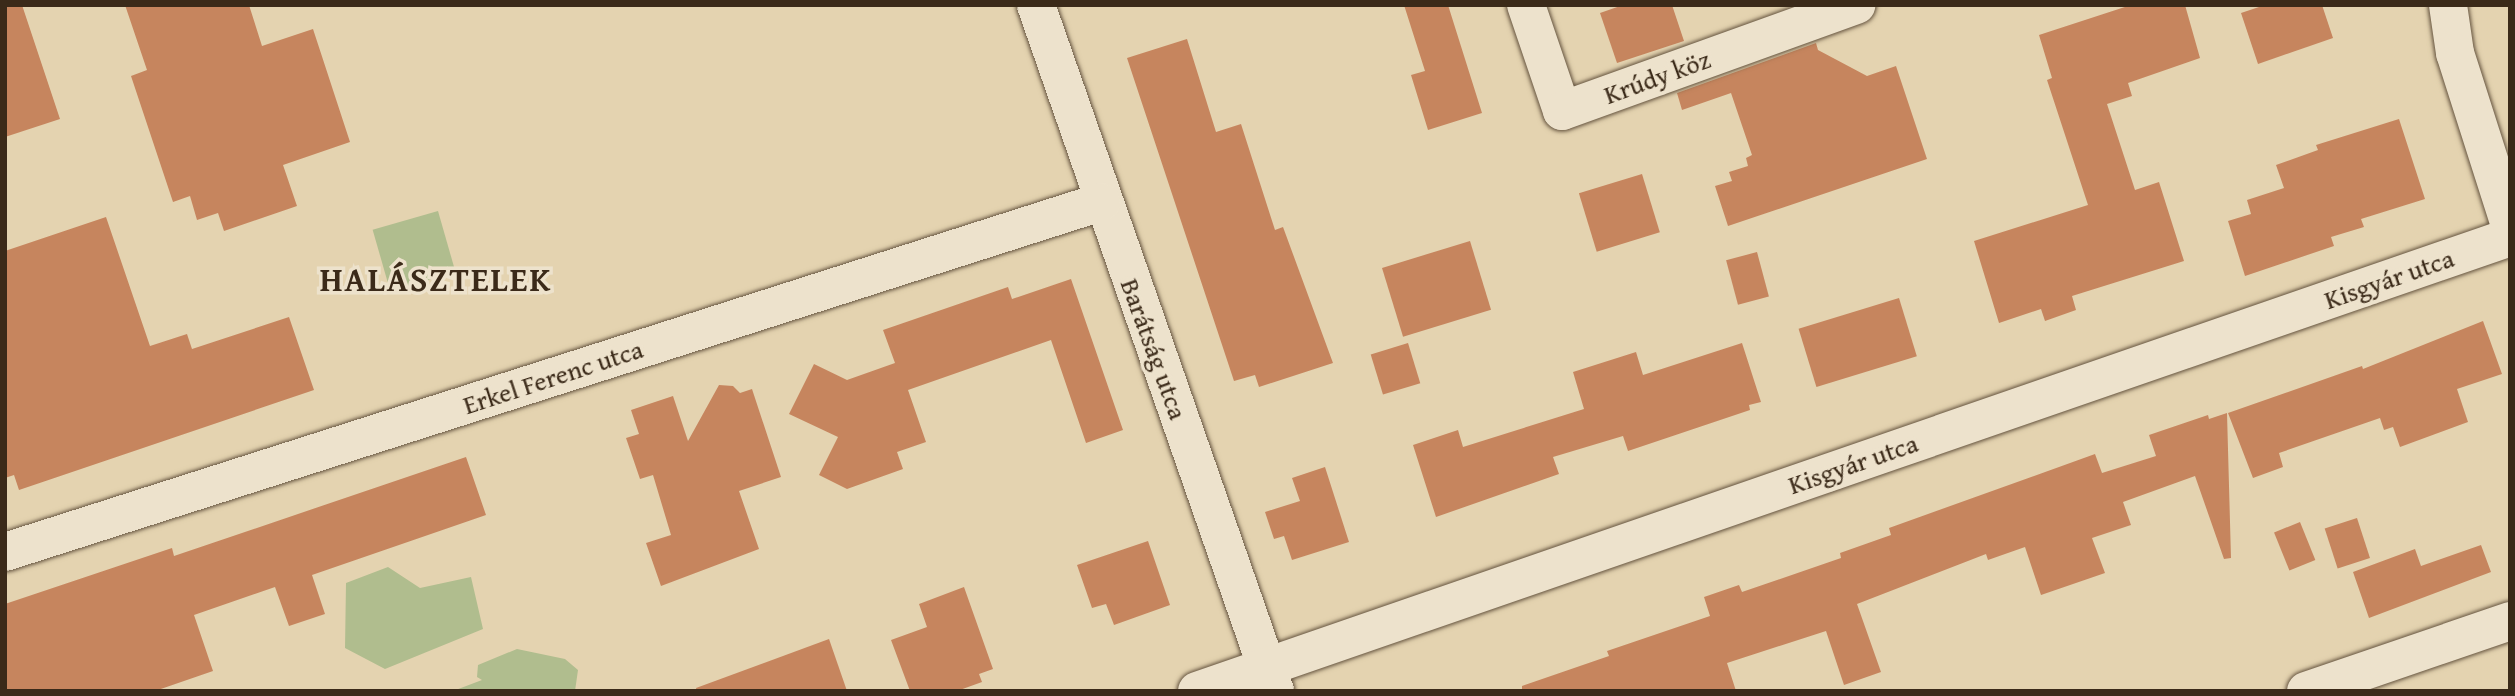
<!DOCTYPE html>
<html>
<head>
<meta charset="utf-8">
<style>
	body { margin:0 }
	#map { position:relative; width:2515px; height:696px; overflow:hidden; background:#e4d3b0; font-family:"Gentium Book Plus",serif }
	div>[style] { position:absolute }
	.green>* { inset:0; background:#b0bd8e; transform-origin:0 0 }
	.building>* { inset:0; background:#c6855e; transform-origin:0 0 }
	.roads { filter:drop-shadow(0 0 2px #65543f) drop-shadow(0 0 2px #65543f) }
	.minor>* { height:38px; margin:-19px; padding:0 19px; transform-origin:19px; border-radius:19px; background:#ede2cc }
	span { translate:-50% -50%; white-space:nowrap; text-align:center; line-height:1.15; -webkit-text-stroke:7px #ede2cc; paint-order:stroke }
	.street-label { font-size:26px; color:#3b2a19 }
	.district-label { font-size:33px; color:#3b2a19; font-weight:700; letter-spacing:2px }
	.frame { position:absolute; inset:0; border:7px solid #3b2a19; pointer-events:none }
</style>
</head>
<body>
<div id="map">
	<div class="green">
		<i style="left:438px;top:211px;width:64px;height:68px;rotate:74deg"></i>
		<i style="clip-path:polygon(388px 567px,420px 588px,471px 577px,483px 629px,385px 669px,345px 648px,346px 583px)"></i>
		<i style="clip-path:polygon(517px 649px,565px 659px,578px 670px,575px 691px,453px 691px,482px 680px,477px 677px,478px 665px)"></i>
	</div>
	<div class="building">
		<i style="clip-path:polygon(5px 5px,22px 5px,60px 119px,5px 137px)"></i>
		<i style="clip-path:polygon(125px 5px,249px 5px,262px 46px,313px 29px,350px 142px,283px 165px,297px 206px,224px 231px,218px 213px,197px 220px,190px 196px,173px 202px,131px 76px,147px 70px)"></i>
		<i style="clip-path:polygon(1404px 5px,1448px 5px,1482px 113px,1428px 130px,1411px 75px,1425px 71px)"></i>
		<i style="clip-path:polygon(1623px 5px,1672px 5px,1684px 41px,1617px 63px,1600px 13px)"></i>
		<i style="clip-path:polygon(2131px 5px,2185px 5px,2200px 58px,2128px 83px,2132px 96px,2107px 104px,2135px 190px,2159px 182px,2184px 261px,2072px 296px,2076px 310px,2045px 321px,2041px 309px,1999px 323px,1974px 241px,2088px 205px,2047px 80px,2052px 78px,2039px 35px)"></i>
		<i style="clip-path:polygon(2265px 5px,2322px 5px,2333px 38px,2258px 64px,2241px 13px)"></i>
		<i style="clip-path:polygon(1187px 39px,1216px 132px,1241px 124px,1275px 230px,1283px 227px,1333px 363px,1259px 387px,1255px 375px,1234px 381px,1127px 58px)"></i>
		<i style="clip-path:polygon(1816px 43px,1818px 50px,1867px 76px,1896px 66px,1927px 159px,1728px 226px,1715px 186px,1732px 181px,1729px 172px,1748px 166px,1746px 158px,1752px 155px,1731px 93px,1682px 110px,1677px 93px)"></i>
		<i style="clip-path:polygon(2399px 119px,2425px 199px,2361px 219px,2364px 227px,2331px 237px,2334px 246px,2245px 276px,2228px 221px,2251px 214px,2247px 200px,2284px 188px,2276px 165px,2318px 150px,2316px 145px)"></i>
		<i style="left:1642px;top:174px;width:61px;height:66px;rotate:73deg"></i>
		<i style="clip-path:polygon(106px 217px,150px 346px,187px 334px,192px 349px,289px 317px,314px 390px,19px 490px,14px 475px,5px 478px,5px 251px)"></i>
		<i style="left:1470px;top:241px;width:72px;height:92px;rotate:73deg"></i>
		<i style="left:1757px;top:252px;width:46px;height:32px;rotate:75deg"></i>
		<i style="clip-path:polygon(1071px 279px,1123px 430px,1086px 443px,1051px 340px,908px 390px,926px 442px,897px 452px,903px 469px,847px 489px,819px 475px,838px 437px,789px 414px,814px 364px,847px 380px,895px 363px,883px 330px,1008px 287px,1012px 299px)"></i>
		<i style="left:1899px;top:298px;width:61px;height:105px;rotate:73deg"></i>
		<i style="clip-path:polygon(2483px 321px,2502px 374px,2457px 389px,2468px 422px,2400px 447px,2393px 427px,2384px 430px,2380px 418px,2279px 453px,2283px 467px,2253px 478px,2228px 413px,2362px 366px,2363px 369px)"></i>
		<i style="left:1408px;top:343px;width:42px;height:39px;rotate:73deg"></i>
		<i style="clip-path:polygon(1742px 343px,1761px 402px,1749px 405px,1750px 410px,1628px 451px,1623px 436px,1553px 457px,1559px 474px,1436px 517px,1413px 445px,1458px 430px,1463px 447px,1584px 409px,1573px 372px,1636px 352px,1643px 375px)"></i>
		<i style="clip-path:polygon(719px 385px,733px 386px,740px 393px,752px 389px,781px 477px,739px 491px,759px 549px,661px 586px,646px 543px,671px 535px,653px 475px,640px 479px,626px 438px,639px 434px,631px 410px,673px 396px,688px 441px)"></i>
		<i style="clip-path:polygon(2227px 413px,2231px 558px,2224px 559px,2195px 476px,2123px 502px,2131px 525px,2092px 538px,2105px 573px,2041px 595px,2025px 547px,1988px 560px,1986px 554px,1857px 604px,1881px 672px,1844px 685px,1826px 631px,1727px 663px,1736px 691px,1522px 691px,1522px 686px,1609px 656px,1607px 651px,1710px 616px,1704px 597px,1739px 585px,1742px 592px,1841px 558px,1840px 553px,1891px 535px,1889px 528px,2095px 454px,2102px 473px,2156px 456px,2149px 435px,2208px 415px,2209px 419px)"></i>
		<i style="clip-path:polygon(466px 457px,486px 515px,312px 575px,325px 614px,289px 626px,275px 587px,194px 615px,213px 671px,155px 691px,5px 691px,5px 604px,172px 548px,174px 556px)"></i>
		<i style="clip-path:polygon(1325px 467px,1349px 542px,1292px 560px,1284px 536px,1274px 539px,1265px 512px,1300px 501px,1292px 478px)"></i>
		<i style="left:2357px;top:518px;width:42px;height:34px;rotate:72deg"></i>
		<i style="left:2300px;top:522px;width:41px;height:28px;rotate:68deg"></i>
		<i style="clip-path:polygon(1148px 541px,1170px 605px,1114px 625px,1106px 604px,1092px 608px,1077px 565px)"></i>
		<i style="clip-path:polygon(2481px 545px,2491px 572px,2369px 618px,2353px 572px,2415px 549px,2421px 566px)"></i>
		<i style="clip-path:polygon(964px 587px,993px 669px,979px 674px,982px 682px,957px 691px,910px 691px,891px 640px,927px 627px,919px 604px)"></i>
		<i style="clip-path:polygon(829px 639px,847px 691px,697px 691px,696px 688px)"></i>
	</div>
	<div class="roads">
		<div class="minor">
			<i style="left:1036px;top:5px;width:726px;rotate:70.79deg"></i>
			<i style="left:1526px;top:5px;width:112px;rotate:71.2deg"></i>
			<i style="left:1562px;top:111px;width:313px;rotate:-19.8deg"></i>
			<i style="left:2448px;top:5px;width:49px;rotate:81.7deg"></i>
			<i style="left:2455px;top:53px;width:181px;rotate:72.3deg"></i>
			<i style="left:5px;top:552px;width:1151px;rotate:-17.71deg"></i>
			<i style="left:1197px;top:691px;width:1389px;rotate:-19.07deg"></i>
			<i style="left:2306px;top:691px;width:216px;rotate:-18.9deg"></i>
		</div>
	</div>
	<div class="street-label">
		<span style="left:1657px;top:77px;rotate:-20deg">Krúdy köz</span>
		<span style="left:2389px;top:279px;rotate:-19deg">Kisgyár utca</span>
		<span style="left:1154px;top:349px;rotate:70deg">Barátság utca</span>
		<span style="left:553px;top:377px;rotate:-18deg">Erkel Ferenc utca</span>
		<span style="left:1853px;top:464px;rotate:-19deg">Kisgyár utca</span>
	</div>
	<div class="district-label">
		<span style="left:436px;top:280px">HALÁSZTELEK</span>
	</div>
	<div class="frame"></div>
</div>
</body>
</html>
